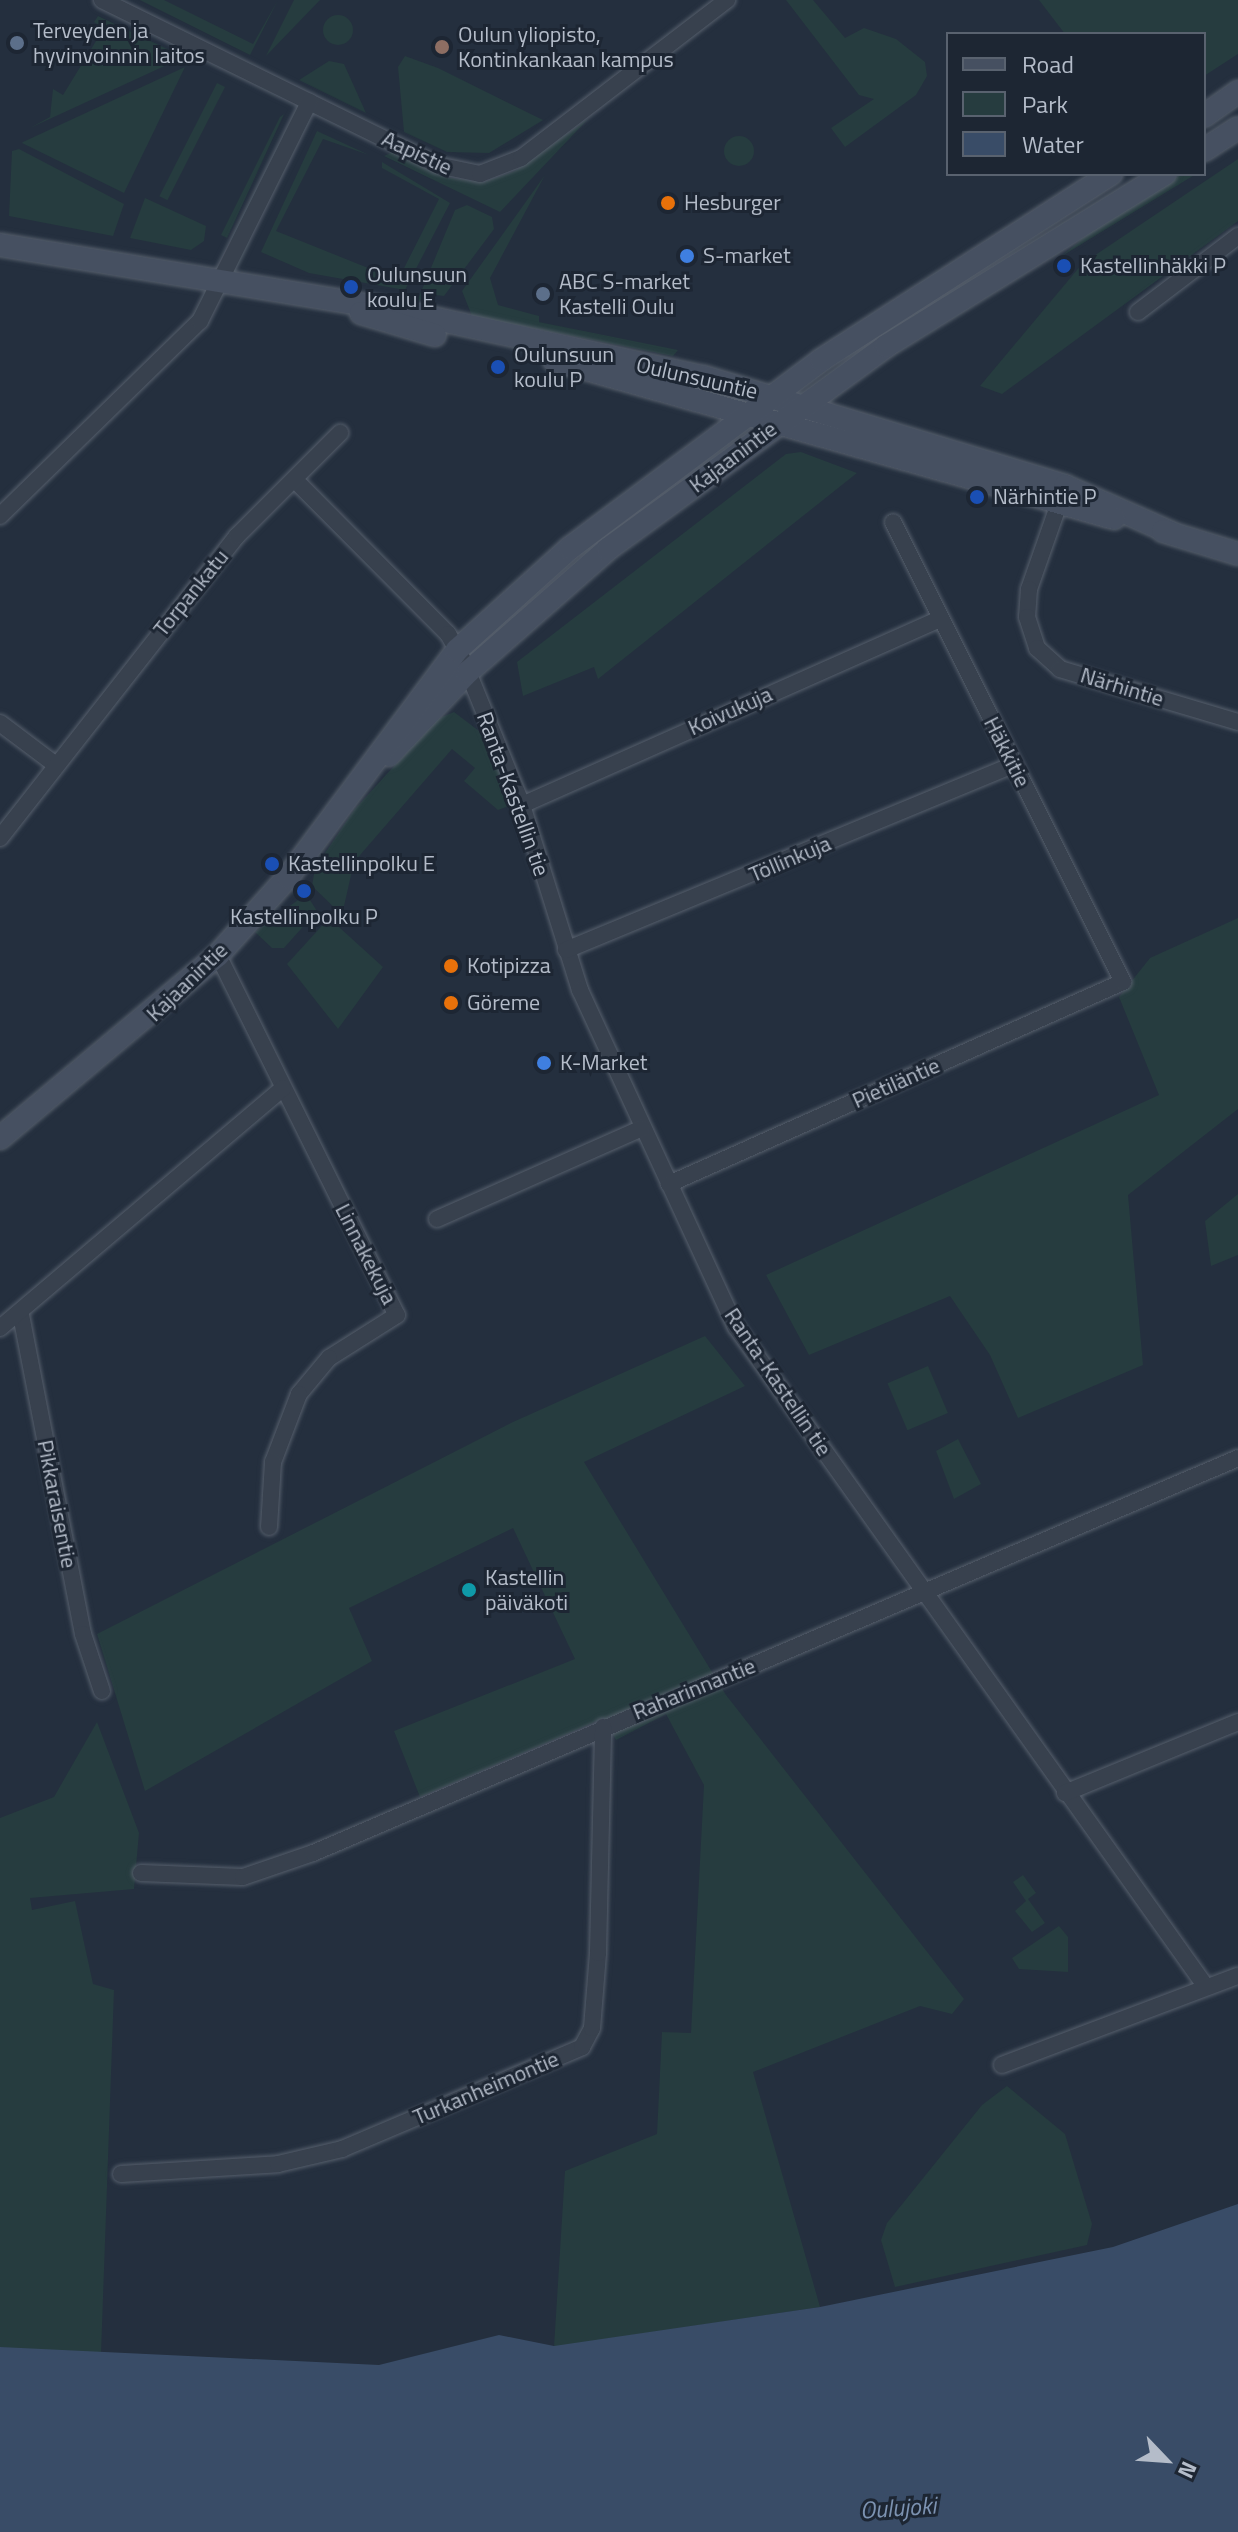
<!DOCTYPE html>
<html>
<head>
<meta charset="utf-8">
<style>
	body { margin:0 }
	#map { position:relative; width:1238px; height:2532px; overflow:hidden; background:#242f3e; font-family:"Titillium Web",sans-serif }
	div>[style] { position:absolute }
	.green>* { inset:0; background:#263c3f; transform-origin:0 0 }
	.round { border-radius:50% }
	.water>* { inset:0; background:#394c67 }
	.roads { filter:drop-shadow(0 0 2px #565f6c) drop-shadow(0 0 2px #565f6c) }
	.minor>* { height:16px; margin:-8px; padding:0 8px; transform-origin:8px; border-radius:8px; background:#38414e }
	.secondary>* { height:22px; margin:-11px; padding:0 11px; transform-origin:11px; border-radius:11px; background:#465061 }
	.dots>* { width:22px; height:22px; translate:-50% -50%; box-sizing:border-box; border:4px solid #1d2633; border-radius:50% }
	span { translate:-50% -50%; white-space:nowrap; text-align:center; line-height:1.15; -webkit-text-stroke:6px #1d2633; paint-order:stroke }
	.poi-label { font-size:22px; color:#b4bcc9 }
	.left { translate:0 -50%; text-align:left }
	.street-label { font-size:22px; color:#b4bcc9 }
	.water-label { font-size:24px; color:#7c92b1; font-style:italic }
	.legend { position:absolute; left:946px; top:32px; width:260px; height:144px; box-sizing:border-box; background:#1d2633; border:2px solid #59626f; margin:0; padding:10px 14px; list-style:none; font-size:24px; color:#b4bcc9 }
	.legend li { display:flex; align-items:center; gap:16px; height:40px }
	.legend b { width:40px; border:2px solid #59626f }
	.north { position:absolute; left:1126px; top:2420px; width:80px; height:80px; -webkit-text-stroke:6px #1d2633; paint-order:stroke; rotate:115deg; font-size:22px; font-weight:700; line-height:32px; text-align:center; color:#b4bcc9 }
	.north::after { content:''; display:block; margin:auto; width:28px; height:36px; background:#b4bcc9; clip-path:polygon(50% 0,100% 100%,50% 72%,0 100%) }
</style>
</head>
<body>
<div id="map">
	<div class="green">
		<i style="clip-path:polygon(140px 0,164px 0,253px 44px,278px 0,250px 55px)"></i>
		<i style="clip-path:polygon(294px 0,320px 0,266px 56px)"></i>
		<i style="clip-path:polygon(786px 0,813px 0,845px 38px,864px 28px,896px 39px,925px 62px,927px 76px,916px 95px,845px 147px,831px 128px,874px 99px,859px 95px)"></i>
		<i style="clip-path:polygon(1039px 0,1238px 0,1238px 54px,1204px 76px,1204px 34px,1065px 34px)"></i>
		<i class="round" style="left:323px;top:15px;width:30px;height:30px"></i>
		<i style="clip-path:polygon(98px 16px,184px 57px,30px 128px,50px 117px,53px 89px,63px 95px,104px 28px,94px 22px)"></i>
		<i style="clip-path:polygon(405px 56px,438px 68px,543px 120px,489px 153px,447px 152px,404px 132px,398px 67px)"></i>
		<i style="clip-path:polygon(329px 61px,344px 64px,366px 113px,299px 80px)"></i>
		<i style="clip-path:polygon(185px 67px,124px 193px,22px 143px,23px 142px)"></i>
		<i style="left:217px;top:83px;width:9px;height:127px;rotate:27deg"></i>
		<i style="clip-path:polygon(284px 114px,227px 238px,221px 235px,280px 117px)"></i>
		<i style="clip-path:polygon(589px 118px,500px 212px,384px 156px,393px 152px,444px 177px,483px 182px,515px 171px)"></i>
		<i style="clip-path:polygon(317px 131px,369px 155px,323px 139px,276px 231px,398px 280px,439px 199px,382px 168px,382px 162px,450px 203px,405px 290px,309px 273px,261px 252px)"></i>
		<i class="round" style="left:724px;top:136px;width:30px;height:30px"></i>
		<i style="clip-path:polygon(19px 149px,124px 204px,113px 236px,9px 216px,12px 151px)"></i>
		<i style="clip-path:polygon(1238px 159px,1238px 221px,1002px 394px,980px 386px,1082px 264px)"></i>
		<i style="clip-path:polygon(1181px 174px,1196px 174px,1062px 256px,1090px 232px)"></i>
		<i style="clip-path:polygon(545px 175px,490px 278px,498px 305px,539px 316px,539px 322px,678px 350px,673px 356px,472px 316px,462px 291px)"></i>
		<i style="clip-path:polygon(145px 198px,206px 226px,204px 241px,191px 250px,130px 238px)"></i>
		<i style="clip-path:polygon(467px 205px,492px 217px,494px 229px,444px 296px,427px 294px,416px 304px,455px 210px)"></i>
		<i style="clip-path:polygon(801px 452px,857px 473px,598px 679px,594px 667px,523px 696px,517px 662px,786px 454px)"></i>
		<i style="clip-path:polygon(454px 712px,483px 734px,514px 804px,498px 810px,464px 781px,475px 768px,452px 749px,354px 862px,342px 915px,312px 886px,315px 868px,354px 810px,437px 719px)"></i>
		<i style="clip-path:polygon(306px 894px,317px 911px,284px 948px,272px 948px,255px 932px)"></i>
		<i style="clip-path:polygon(329px 918px,383px 967px,338px 1029px,287px 964px)"></i>
		<i style="clip-path:polygon(1238px 918px,1238px 1109px,1128px 1195px,1143px 1365px,1018px 1418px,990px 1355px,950px 1296px,809px 1355px,766px 1275px,1159px 1095px,1119px 997px,1150px 958px)"></i>
		<i style="clip-path:polygon(1238px 1194px,1238px 1255px,1211px 1266px,1205px 1221px)"></i>
		<i style="clip-path:polygon(705px 1336px,745px 1386px,584px 1462px,726px 1695px,964px 1999px,952px 2014px,920px 2006px,753px 2072px,820px 2307px,554px 2347px,565px 2171px,657px 2134px,662px 2032px,691px 2033px,704px 1785px,666px 1714px,616px 1740px,604px 1718px,420px 1797px,394px 1731px,575px 1659px,513px 1528px,349px 1608px,372px 1661px,145px 1791px,97px 1634px,513px 1422px)"></i>
		<i style="left:928px;top:1366px;width:51px;height:44px;rotate:67deg"></i>
		<i style="clip-path:polygon(958px 1439px,981px 1484px,954px 1499px,936px 1451px)"></i>
		<i style="clip-path:polygon(97px 1722px,139px 1833px,134px 1889px,30px 1898px,32px 1910px,75px 1901px,93px 1984px,114px 1990px,101px 2354px,70px 2355px,0 2347px,0 1818px,54px 1797px)"></i>
		<i style="clip-path:polygon(1023px 1875px,1036px 1893px,1028px 1899px,1045px 1923px,1032px 1932px,1015px 1911px,1026px 1901px,1013px 1882px)"></i>
		<i style="clip-path:polygon(1059px 1926px,1068px 1937px,1068px 1972px,1019px 1969px,1012px 1958px)"></i>
		<i style="clip-path:polygon(1007px 2086px,1065px 2134px,1092px 2224px,1087px 2245px,895px 2287px,881px 2240px,887px 2223px,982px 2105px)"></i>
	</div>
	<div class="water">
		<i style="clip-path:polygon(1238px 2204px,1238px 2532px,0 2532px,0 2347px,379px 2365px,499px 2335px,554px 2346px,820px 2307px,1113px 2247px)"></i>
	</div>
	<div class="roads">
		<div class="minor">
			<i style="left:102px;top:0;width:373px;rotate:26.2deg"></i>
			<i style="left:437px;top:165px;width:44px;rotate:11.8deg"></i>
			<i style="left:480px;top:174px;width:44px;rotate:-21.3deg"></i>
			<i style="left:521px;top:158px;width:260px;rotate:-37.5deg"></i>
			<i style="left:1138px;top:312px;width:126px;rotate:-37.2deg"></i>
			<i style="left:295px;top:480px;width:217px;rotate:45.2deg"></i>
			<i style="left:448px;top:634px;width:32px;rotate:60deg"></i>
			<i style="left:464px;top:662px;width:154px;rotate:67.9deg"></i>
			<i style="left:522px;top:805px;width:194px;rotate:72.6deg"></i>
			<i style="left:580px;top:990px;width:371px;rotate:65.2deg"></i>
			<i style="left:736px;top:1327px;width:810px;rotate:54.54deg"></i>
			<i style="left:1062px;top:495px;width:100px;rotate:109.3deg"></i>
			<i style="left:1029px;top:589px;width:28px;rotate:94deg"></i>
			<i style="left:1027px;top:617px;width:33px;rotate:72deg"></i>
			<i style="left:1037px;top:648px;width:31px;rotate:42deg"></i>
			<i style="left:1060px;top:669px;width:186px;rotate:16.6deg"></i>
			<i style="left:0;top:516px;width:279px;rotate:-44.3deg"></i>
			<i style="left:200px;top:321px;width:245px;rotate:-63.5deg"></i>
			<i style="left:0;top:723px;width:70px;rotate:36.9deg"></i>
			<i style="left:522px;top:805px;width:457px;rotate:-24deg"></i>
			<i style="left:0;top:838px;width:384px;rotate:-51.9deg"></i>
			<i style="left:237px;top:536px;width:146px;rotate:-45deg"></i>
			<i style="left:566px;top:950px;width:484px;rotate:-22.5deg"></i>
			<i style="left:218px;top:955px;width:402px;rotate:63.6deg"></i>
			<i style="left:397px;top:1315px;width:80px;rotate:147.7deg"></i>
			<i style="left:329px;top:1358px;width:47px;rotate:129.8deg"></i>
			<i style="left:299px;top:1394px;width:73px;rotate:110.9deg"></i>
			<i style="left:273px;top:1462px;width:65px;rotate:93.5deg"></i>
			<i style="left:669px;top:1184px;width:497px;rotate:-24deg"></i>
			<i style="left:1123px;top:982px;width:514px;rotate:-116.57deg"></i>
			<i style="left:437px;top:1219px;width:224px;rotate:-23.9deg"></i>
			<i style="left:21px;top:1315px;width:325px;rotate:79deg"></i>
			<i style="left:83px;top:1634px;width:60px;rotate:71.6deg"></i>
			<i style="left:0;top:1328px;width:371px;rotate:-40.3deg"></i>
			<i style="left:1065px;top:1793px;width:187px;rotate:-22.3deg"></i>
			<i style="left:141px;top:1873px;width:102px;rotate:2.2deg"></i>
			<i style="left:243px;top:1877px;width:74px;rotate:-18.9deg"></i>
			<i style="left:313px;top:1853px;width:1006px;rotate:-23.12deg"></i>
			<i style="left:1002px;top:2065px;width:252px;rotate:-20.7deg"></i>
			<i style="left:121px;top:2174px;width:157px;rotate:-3.6deg"></i>
			<i style="left:278px;top:2164px;width:66px;rotate:-13.2deg"></i>
			<i style="left:342px;top:2149px;width:261px;rotate:-23deg"></i>
			<i style="left:582px;top:2047px;width:21px;rotate:-62deg"></i>
			<i style="left:592px;top:2028px;width:75px;rotate:-85.4deg"></i>
			<i style="left:598px;top:1953px;width:226px;rotate:-88.7deg"></i>
		</div>
		<div class="secondary">
			<i style="left:1204px;top:116px;width:42px;rotate:-35.2deg"></i>
			<i style="left:1204px;top:150px;width:40px;rotate:-32.9deg"></i>
			<i style="left:0;top:245px;width:396px;rotate:9.3deg"></i>
			<i style="left:391px;top:309px;width:320px;rotate:12.3deg"></i>
			<i style="left:704px;top:377px;width:377px;rotate:16.8deg"></i>
			<i style="left:1065px;top:486px;width:119px;rotate:23.8deg"></i>
			<i style="left:361px;top:313px;width:77px;rotate:16.6deg"></i>
			<i style="left:554px;top:360px;width:582px;rotate:15.76deg"></i>
			<i style="left:1163px;top:531px;width:78px;rotate:17deg"></i>
			<i style="left:389px;top:755px;width:115px;rotate:-46.4deg"></i>
			<i style="left:468px;top:672px;width:186px;rotate:-41.3deg"></i>
			<i style="left:608px;top:549px;width:344px;rotate:-36.1deg"></i>
			<i style="left:886px;top:346px;width:328px;rotate:-31.7deg"></i>
			<i style="left:0;top:1138px;width:285px;rotate:-40deg"></i>
			<i style="left:218px;top:955px;width:105px;rotate:-48.1deg"></i>
			<i style="left:288px;top:877px;width:283px;rotate:-53.3deg"></i>
			<i style="left:457px;top:650px;width:152px;rotate:-42.1deg"></i>
			<i style="left:570px;top:548px;width:314px;rotate:-36.8deg"></i>
			<i style="left:821px;top:360px;width:345px;rotate:-32.7deg"></i>
		</div>
	</div>
	<div class="dots">
		<i style="left:17px;top:43px;background:#5c6f8a"></i>
		<i style="left:442px;top:47px;background:#8d6e63"></i>
		<i style="left:668px;top:203px;background:#e8710a"></i>
		<i style="left:687px;top:256px;background:#3f7fe0"></i>
		<i style="left:1064px;top:266px;background:#1a4fb4"></i>
		<i style="left:351px;top:287px;background:#1a4fb4"></i>
		<i style="left:543px;top:294px;background:#5c6f8a"></i>
		<i style="left:498px;top:367px;background:#1a4fb4"></i>
		<i style="left:977px;top:497px;background:#1a4fb4"></i>
		<i style="left:272px;top:864px;background:#1a4fb4"></i>
		<i style="left:304px;top:891px;background:#1a4fb4"></i>
		<i style="left:451px;top:966px;background:#e8710a"></i>
		<i style="left:451px;top:1003px;background:#e8710a"></i>
		<i style="left:544px;top:1063px;background:#3f7fe0"></i>
		<i style="left:469px;top:1590px;background:#0f9aa8"></i>
	</div>
	<div class="poi-label">
		<span class="left" style="left:33px;top:43px">Terveyden ja<br>hyvinvoinnin laitos</span>
		<span class="left" style="left:458px;top:47px">Oulun yliopisto,<br>Kontinkankaan kampus</span>
		<span class="left" style="left:684px;top:203px">Hesburger</span>
		<span class="left" style="left:703px;top:256px">S-market</span>
		<span class="left" style="left:1080px;top:266px">Kastellinhäkki P</span>
		<span class="left" style="left:367px;top:287px">Oulunsuun<br>koulu E</span>
		<span class="left" style="left:559px;top:294px">ABC S-market<br>Kastelli Oulu</span>
		<span class="left" style="left:514px;top:367px">Oulunsuun<br>koulu P</span>
		<span class="left" style="left:993px;top:497px">Närhintie P</span>
		<span class="left" style="left:288px;top:864px">Kastellinpolku E</span>
		<span style="left:304px;top:917px">Kastellinpolku P</span>
		<span class="left" style="left:467px;top:966px">Kotipizza</span>
		<span class="left" style="left:467px;top:1003px">Göreme</span>
		<span class="left" style="left:560px;top:1063px">K-Market</span>
		<span class="left" style="left:485px;top:1590px">Kastellin<br>päiväkoti</span>
	</div>
	<div class="street-label">
		<span style="left:417px;top:153px;rotate:25deg">Aapistie</span>
		<span style="left:697px;top:378px;rotate:13deg">Oulunsuuntie</span>
		<span style="left:733px;top:457px;rotate:-37deg">Kajaanintie</span>
		<span style="left:191px;top:593px;rotate:-51deg">Torpankatu</span>
		<span style="left:1122px;top:687px;rotate:17deg">Närhintie</span>
		<span style="left:730px;top:711px;rotate:-24deg">Koivukuja</span>
		<span style="left:1007px;top:752px;rotate:63deg">Häkkitie</span>
		<span style="left:513px;top:794px;rotate:70deg">Ranta-Kastellin tie</span>
		<span style="left:790px;top:859px;rotate:-23deg">Töllinkuja</span>
		<span style="left:187px;top:982px;rotate:-44deg">Kajaanintie</span>
		<span style="left:896px;top:1083px;rotate:-24deg">Pietiläntie</span>
		<span style="left:366px;top:1254px;rotate:63deg">Linnakekuja</span>
		<span style="left:778px;top:1382px;rotate:56deg">Ranta-Kastellin tie</span>
		<span style="left:57px;top:1504px;rotate:79deg">Pikkaraisentie</span>
		<span style="left:694px;top:1689px;rotate:-22deg">Raharinnantie</span>
		<span style="left:486px;top:2088px;rotate:-23deg">Turkanheimontie</span>
	</div>
	<div class="water-label">
		<span style="left:898px;top:2508px;rotate:-4deg">Oulujoki</span>
	</div>
	<ul class="legend">
	<li><b style="height:10px;background:#465061"></b>Road</li>
	<li><b style="height:22px;background:#263c3f"></b>Park</li>
	<li><b style="height:22px;background:#394c67"></b>Water</li>
	</ul>
	<div class="north">N</div>
</div>
</body>
</html>
